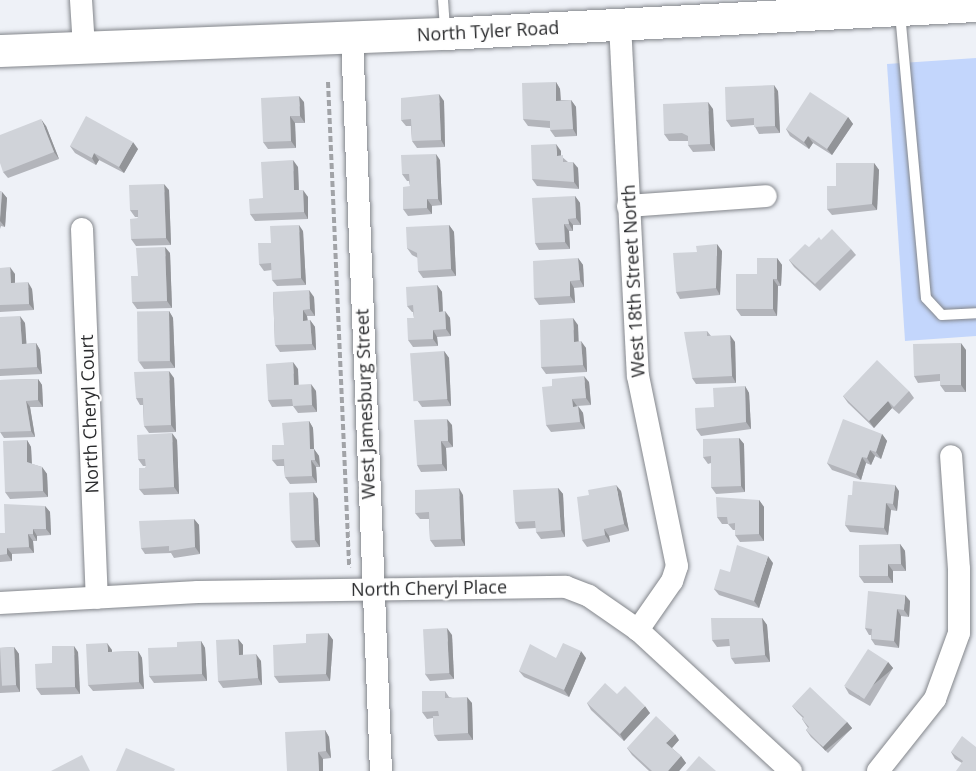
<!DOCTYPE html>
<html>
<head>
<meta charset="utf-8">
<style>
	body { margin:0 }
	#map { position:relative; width:976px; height:771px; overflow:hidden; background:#eef1f7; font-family:"Open Sans",sans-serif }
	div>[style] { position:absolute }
	.green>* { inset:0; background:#c3d6fc }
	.path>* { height:4px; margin-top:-2px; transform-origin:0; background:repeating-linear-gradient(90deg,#a1a3a7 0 6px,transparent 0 9px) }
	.roads { filter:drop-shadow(0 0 2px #83868b) drop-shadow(0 0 2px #83868b) }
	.lane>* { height:10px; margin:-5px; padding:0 5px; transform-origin:5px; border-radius:5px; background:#fff }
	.street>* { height:22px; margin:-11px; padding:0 11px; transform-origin:11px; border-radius:11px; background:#fff }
	.secondary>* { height:32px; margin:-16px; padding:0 16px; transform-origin:16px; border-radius:16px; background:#fff }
	.wall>* { inset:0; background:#b3b5bb }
	.shaded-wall>* { inset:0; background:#929498; transform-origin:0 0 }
	.building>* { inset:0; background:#d0d3d9; transform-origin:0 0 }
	span { translate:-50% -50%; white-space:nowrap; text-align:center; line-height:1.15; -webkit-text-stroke:4.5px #fefefe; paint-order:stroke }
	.street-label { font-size:18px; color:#2b2c2e }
</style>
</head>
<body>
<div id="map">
	<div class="green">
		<i style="clip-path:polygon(976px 58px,976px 336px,905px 341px,887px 64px)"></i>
	</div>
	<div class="path">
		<i style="left:328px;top:82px;width:486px;rotate:87.5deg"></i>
	</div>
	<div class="roads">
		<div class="lane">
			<i style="left:443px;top:0;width:30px;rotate:86deg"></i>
			<i style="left:900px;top:13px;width:286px;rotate:84.8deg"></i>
			<i style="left:926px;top:298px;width:23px;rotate:47deg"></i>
			<i style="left:942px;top:315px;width:34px;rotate:-3deg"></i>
		</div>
		<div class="street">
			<i style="left:81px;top:0;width:48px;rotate:86.4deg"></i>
			<i style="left:620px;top:24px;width:352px;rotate:87.1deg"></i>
			<i style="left:638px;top:376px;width:194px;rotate:78.4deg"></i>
			<i style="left:677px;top:566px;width:16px;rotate:108deg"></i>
			<i style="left:672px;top:581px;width:60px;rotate:124.8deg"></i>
			<i style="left:352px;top:37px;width:735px;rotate:87.74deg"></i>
			<i style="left:628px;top:206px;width:138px;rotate:-4.1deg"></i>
			<i style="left:82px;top:229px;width:369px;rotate:87.7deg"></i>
			<i style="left:0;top:603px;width:198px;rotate:-3.2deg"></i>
			<i style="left:198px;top:592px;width:368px;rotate:-0.8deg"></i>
			<i style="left:566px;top:587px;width:25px;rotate:21deg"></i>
			<i style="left:589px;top:596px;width:60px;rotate:34.8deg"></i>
			<i style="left:638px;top:630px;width:208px;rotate:42.7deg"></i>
			<i style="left:878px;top:771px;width:92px;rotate:-51.6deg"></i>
			<i style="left:935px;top:699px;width:70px;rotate:-70deg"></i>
			<i style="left:959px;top:633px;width:64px;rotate:-90deg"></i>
			<i style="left:959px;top:569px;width:113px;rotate:-94deg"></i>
		</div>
		<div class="secondary">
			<i style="left:0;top:51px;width:445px;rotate:-2.2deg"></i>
			<i style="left:445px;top:34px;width:532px;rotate:-3.02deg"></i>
		</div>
	</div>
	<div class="wall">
		<i style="clip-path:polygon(556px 82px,560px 89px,561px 100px,571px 100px,576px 107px,577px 136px,555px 137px,550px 130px,550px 128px,528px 126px,523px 119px)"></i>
		<i style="clip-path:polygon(778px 91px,780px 133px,759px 134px,754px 125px,731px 127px,726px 120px)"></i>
		<i style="clip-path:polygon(444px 101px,445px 147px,417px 148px,412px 141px,411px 126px,406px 126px,401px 120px)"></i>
		<i style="clip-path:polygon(304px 102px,305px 123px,295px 123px,296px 148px,268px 149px,263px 142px)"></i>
		<i style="clip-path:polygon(713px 109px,715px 151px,693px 152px,688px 145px,688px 141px,669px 141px,664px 134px)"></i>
		<i style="clip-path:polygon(848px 117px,853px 124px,832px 155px,813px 143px,809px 149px,790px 136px,786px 129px)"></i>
		<i style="clip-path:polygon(46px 126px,59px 159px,8px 178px,3px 172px)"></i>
		<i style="clip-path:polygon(70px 146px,138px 149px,124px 173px,99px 160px,96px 165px,75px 153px)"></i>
		<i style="clip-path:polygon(561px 151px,561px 156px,568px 162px,578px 168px,579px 189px,537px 186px,532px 179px)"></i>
		<i style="clip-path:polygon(440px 160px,442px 205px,432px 206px,432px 214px,408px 216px,403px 209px,410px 186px,409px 181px,407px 181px,402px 174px)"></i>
		<i style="clip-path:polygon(874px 163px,879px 170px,877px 210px,832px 215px,827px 209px,836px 186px)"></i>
		<i style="clip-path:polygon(298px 167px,299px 190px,308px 197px,308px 219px,255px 221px,250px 214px,263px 198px)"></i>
		<i style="clip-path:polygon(169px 190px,171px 245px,136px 246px,131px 239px,138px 217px,135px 217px,130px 210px)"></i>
		<i style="clip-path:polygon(0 191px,2px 192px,7px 198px,5px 227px,1px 226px,0 229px)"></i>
		<i style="clip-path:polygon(575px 196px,580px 203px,581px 225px,573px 225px,573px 231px,569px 231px,570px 249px,539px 250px,535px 243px)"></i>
		<i style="clip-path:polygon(449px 225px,454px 232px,456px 276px,423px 278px,418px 271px,418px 258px,412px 255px,407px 248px)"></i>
		<i style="clip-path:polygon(303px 231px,306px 285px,277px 286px,272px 280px,272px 270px,264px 271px,259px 264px,271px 243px)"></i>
		<i style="clip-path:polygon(821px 240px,851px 249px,856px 255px,820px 291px,794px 267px,789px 260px)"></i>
		<i style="clip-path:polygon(722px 251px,720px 295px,680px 299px,676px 292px)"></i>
		<i style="clip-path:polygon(170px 253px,172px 308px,137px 309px,132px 302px,138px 276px)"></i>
		<i style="clip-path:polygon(578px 258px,583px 265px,584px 287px,574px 288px,575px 303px,539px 305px,534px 298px)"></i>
		<i style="clip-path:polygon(777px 258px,782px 265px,781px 286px,778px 286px,777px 316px,741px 316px,736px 309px,757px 274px)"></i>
		<i style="clip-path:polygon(0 268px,15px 274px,15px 283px,32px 289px,34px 310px,0 312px)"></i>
		<i style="clip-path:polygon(437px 285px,442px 292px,443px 312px,450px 318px,451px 336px,437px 337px,438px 346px,413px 347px,408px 340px,414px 318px,413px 312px,412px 312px,407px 306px)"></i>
		<i style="clip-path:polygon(273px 292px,314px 297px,315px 316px,307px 316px,308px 321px,310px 320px,315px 327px,316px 350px,280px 352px,275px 345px)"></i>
		<i style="clip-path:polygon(169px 311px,173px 318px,175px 368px,144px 369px,139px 362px)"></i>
		<i style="clip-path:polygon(0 317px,25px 323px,26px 344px,36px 343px,40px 350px,42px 374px,0 376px)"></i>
		<i style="clip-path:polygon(578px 325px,578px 341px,586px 348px,587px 372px,546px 374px,541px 367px)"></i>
		<i style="clip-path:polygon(707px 331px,711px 336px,735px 342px,736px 383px,696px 384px,692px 378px)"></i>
		<i style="clip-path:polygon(966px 350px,966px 392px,945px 392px,940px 385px,940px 381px,918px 383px,914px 376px)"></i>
		<i style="clip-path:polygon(444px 351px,449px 358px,451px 406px,422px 407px,417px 400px)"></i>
		<i style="clip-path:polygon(298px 369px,298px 385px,316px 391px,317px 412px,298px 413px,293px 406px,272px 407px,268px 400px)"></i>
		<i style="clip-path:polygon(174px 378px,176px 432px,149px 433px,144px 426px,143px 405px,140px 405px,136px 398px)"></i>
		<i style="clip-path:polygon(38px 379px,42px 385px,43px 407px,30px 407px,35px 437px,4px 438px,0 432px,0 380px)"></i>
		<i style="clip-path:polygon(589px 382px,591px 405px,577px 406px,578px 406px,583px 413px,585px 429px,551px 432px,546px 425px,552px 386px)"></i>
		<i style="clip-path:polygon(745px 386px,749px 393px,751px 429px,701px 436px,696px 429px,714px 407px)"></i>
		<i style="clip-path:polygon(909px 391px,914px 398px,899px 414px,892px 408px,874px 428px,848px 403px,843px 396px)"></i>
		<i style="clip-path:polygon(309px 421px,313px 428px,314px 449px,319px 456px,320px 467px,316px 467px,317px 483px,290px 484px,285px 477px,284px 466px,277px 466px,272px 460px,284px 445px)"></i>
		<i style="clip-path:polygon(452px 425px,453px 447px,446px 448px,447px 471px,421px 472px,417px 465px)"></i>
		<i style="clip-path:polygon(882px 434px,887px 441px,881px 459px,875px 456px,871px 465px,866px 463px,861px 480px,832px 470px,827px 463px)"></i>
		<i style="clip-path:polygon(739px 438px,744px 444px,745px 492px,716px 494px,711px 487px,711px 463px,708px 464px,703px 457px)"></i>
		<i style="clip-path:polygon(27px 440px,31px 447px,32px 464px,42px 467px,47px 474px,48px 497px,10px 499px,5px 492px)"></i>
		<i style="clip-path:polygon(177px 440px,179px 494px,144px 495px,139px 489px,146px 466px,143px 466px,138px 459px)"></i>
		<i style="clip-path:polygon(558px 488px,563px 494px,565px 537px,541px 539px,536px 532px,536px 528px,519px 529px,515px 522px)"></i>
		<i style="clip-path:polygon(621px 491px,629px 531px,609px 536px,610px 542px,587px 547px,582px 540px)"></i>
		<i style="clip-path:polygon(899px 491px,897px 511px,891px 510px,888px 535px,850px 532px,845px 525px,852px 495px)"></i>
		<i style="clip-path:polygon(313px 492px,318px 499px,320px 547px,296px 548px,291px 541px)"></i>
		<i style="clip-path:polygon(463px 495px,465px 546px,435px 547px,430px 540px,429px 519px,420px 519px,415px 513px)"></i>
		<i style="clip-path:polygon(759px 500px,764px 507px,764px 541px,740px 542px,735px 535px,735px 530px,733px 530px,728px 524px,722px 524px,717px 517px)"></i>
		<i style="clip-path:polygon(45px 506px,50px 512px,51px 535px,37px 536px,37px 541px,33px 541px,34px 553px,12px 554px,12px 561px,0 562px,0 533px,5px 533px)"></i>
		<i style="clip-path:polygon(194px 519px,199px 525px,200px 554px,174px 558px,171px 553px,145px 554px,141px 548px)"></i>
		<i style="clip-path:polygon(900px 544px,905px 551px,906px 571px,893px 571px,893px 583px,864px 583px,859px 576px)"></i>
		<i style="clip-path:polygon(773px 563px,759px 608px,719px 595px,714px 589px)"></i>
		<i style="clip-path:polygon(910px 601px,909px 617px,901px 616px,899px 648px,875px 645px,871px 639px,871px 635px,869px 635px,865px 628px)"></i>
		<i style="clip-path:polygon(762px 618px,767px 625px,770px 662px,735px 664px,731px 658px,730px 646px,717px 647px,712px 640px)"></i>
		<i style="clip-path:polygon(328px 633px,333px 640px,330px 681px,279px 683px,274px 676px,306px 643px)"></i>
		<i style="clip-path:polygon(452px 635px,454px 679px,430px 681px,425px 674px)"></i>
		<i style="clip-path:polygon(238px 639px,243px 645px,243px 655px,261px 661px,262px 685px,223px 688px,218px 681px)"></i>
		<i style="clip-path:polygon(201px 641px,205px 648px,207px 681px,154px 683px,149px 676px)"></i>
		<i style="clip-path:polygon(14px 647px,19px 654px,20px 692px,0 693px,0 648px)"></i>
		<i style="clip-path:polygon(112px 650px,112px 652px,138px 651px,142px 658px,144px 689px,93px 691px,88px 685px)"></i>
		<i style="clip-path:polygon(78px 652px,80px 694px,41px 695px,36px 688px)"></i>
		<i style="clip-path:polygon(556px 658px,586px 658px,569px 697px,524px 677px,519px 671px)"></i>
		<i style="clip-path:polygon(888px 662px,893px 668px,870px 706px,849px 694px,845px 687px)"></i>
		<i style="clip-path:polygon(445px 691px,449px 697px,472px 703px,473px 740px,438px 741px,434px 735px,433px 718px,427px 719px,422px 712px)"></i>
		<i style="clip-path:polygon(617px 694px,650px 713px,624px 741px,591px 710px,587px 703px)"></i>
		<i style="clip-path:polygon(792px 706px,847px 722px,852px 728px,828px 753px,811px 737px,806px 730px,808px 728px,802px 719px,803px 718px,797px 712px)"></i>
		<i style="clip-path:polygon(325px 730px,329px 737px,331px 758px,323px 759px,323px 771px,287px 771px)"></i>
		<i style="clip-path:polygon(679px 740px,672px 748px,681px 756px,686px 763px,679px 771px,649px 771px,632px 755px,627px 748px)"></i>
		<i style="clip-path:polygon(976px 747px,962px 763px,955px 759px,951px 752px)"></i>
	</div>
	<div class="shaded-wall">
		<i style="clip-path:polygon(556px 82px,560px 89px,561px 107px,556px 101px)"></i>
		<i style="clip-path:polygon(774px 85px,778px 91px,780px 133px,775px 126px)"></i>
		<i style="clip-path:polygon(439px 94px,444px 101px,445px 147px,441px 140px)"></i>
		<i style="clip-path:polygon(299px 96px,304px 102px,305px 123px,300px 116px)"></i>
		<i style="clip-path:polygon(571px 100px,576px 107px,577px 136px,573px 129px)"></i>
		<i style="clip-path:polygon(708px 102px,713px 109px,715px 151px,710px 144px)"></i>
		<i style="clip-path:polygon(290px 116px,295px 123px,296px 148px,291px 141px)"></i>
		<i style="clip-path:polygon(848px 117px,853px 124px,832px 155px,827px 149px)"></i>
		<i style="clip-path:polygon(41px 119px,46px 126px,59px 159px,54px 152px)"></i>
		<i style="clip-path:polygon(808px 136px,813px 143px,809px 149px,804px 142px)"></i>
		<i style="clip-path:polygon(133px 142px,138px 149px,124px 173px,119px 167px)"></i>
		<i style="clip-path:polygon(556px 144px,561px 151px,561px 163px,557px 156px)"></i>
		<i style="clip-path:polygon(94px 153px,99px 160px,96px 165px,92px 158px)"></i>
		<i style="clip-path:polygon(436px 154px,440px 160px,442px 205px,438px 199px)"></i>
		<i style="clip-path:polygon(293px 160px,298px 167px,299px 197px,294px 190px)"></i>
		<i style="clip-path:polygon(573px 162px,578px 168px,579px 189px,574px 182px)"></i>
		<i style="clip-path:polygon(874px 163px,879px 170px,877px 210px,872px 204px)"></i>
		<i style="clip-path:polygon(164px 184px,169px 190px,171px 245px,166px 238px)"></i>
		<i style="clip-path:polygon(303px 190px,308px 197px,308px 219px,304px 212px)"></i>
		<i style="clip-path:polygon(2px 192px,7px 198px,5px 227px,0 221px)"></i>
		<i style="clip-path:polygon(575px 196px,580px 203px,581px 225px,576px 218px)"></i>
		<i style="clip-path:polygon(427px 199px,432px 206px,432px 214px,427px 208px)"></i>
		<i style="clip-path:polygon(568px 219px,573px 225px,573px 231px,569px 224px)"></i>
		<i style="clip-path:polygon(564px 224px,569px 231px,570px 249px,565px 242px)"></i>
		<i style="clip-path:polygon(299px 225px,303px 231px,306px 285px,301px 278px)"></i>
		<i style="clip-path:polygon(449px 225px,454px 232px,456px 276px,451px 269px)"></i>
		<i style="clip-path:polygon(717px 244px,722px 251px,720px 295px,716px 288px)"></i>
		<i style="clip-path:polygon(165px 247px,170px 253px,172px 308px,167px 301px)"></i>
		<i style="clip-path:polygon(578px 258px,583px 265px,584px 287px,580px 280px)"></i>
		<i style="clip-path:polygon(777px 258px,782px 265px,781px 286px,777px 279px)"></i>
		<i style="clip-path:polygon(10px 267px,15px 274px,15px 290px,11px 283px)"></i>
		<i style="clip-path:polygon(773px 279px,778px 286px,777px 316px,773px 309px)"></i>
		<i style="clip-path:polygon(570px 281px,574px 288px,575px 303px,570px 296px)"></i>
		<i style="clip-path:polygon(28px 282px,32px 289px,34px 310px,29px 304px)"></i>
		<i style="clip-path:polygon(437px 285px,442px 292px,443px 319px,439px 312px)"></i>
		<i style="clip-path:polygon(309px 290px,314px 297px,315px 316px,310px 309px)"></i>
		<i style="clip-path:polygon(303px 310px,307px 316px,308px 327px,303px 321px)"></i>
		<i style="clip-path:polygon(169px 311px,173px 318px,175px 368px,170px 361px)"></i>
		<i style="clip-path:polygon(445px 311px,450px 318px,451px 336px,446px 329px)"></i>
		<i style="clip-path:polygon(20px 316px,25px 323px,27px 351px,22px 344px)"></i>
		<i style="clip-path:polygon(573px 318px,578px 325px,579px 348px,574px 342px)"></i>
		<i style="clip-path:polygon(310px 320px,315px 327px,316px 350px,312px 344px)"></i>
		<i style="clip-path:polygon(433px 330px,437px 337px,438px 346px,433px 339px)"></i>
		<i style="clip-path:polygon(730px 335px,735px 342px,736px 383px,732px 376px)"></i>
		<i style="clip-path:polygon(581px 341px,586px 348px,587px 372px,583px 365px)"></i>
		<i style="clip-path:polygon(36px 343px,40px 350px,42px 374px,37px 367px)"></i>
		<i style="clip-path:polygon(961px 343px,966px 350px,966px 392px,961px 385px)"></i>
		<i style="clip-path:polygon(444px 351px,449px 358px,451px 406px,447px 399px)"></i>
		<i style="clip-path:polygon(293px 362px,298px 369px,299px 392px,294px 385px)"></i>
		<i style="clip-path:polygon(169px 371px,174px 378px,176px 432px,171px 425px)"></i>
		<i style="clip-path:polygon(584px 376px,589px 382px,591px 405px,586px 398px)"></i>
		<i style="clip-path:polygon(38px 379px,42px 385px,43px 407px,38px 400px)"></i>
		<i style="clip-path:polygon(311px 384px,316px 391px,317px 412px,312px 405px)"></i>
		<i style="clip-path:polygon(745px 386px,749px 393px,751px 429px,746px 422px)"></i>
		<i style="clip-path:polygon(572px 399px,577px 406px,578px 414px,573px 407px)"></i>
		<i style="clip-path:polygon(26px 401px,30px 407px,35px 437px,31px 431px)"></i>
		<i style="clip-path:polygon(888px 401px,892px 408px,874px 428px,869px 421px)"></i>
		<i style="clip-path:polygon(578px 406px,583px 413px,585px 429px,580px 422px)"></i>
		<i style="clip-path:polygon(447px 419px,452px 425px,453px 447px,448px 441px)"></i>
		<i style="clip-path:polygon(309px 421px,313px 428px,314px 449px,319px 456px,320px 467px,315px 460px,310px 449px)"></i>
		<i style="clip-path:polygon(172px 433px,177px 440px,179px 494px,174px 487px)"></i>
		<i style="clip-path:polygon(882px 434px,887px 441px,881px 459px,876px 452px)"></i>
		<i style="clip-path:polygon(739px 438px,744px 444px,745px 492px,741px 486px)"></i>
		<i style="clip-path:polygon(27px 440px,31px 447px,32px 469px,27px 462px)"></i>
		<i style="clip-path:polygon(441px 441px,446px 448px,447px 471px,442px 464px)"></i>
		<i style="clip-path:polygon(870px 450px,875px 456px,871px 465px,867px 458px)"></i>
		<i style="clip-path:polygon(862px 457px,866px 463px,861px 480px,856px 474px)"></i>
		<i style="clip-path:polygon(311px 460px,316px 467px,317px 483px,312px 476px)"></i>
		<i style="clip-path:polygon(42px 467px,47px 474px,48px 497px,43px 491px)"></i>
		<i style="clip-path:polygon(616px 485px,621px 491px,629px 531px,624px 524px)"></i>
		<i style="clip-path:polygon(895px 485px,899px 491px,897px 511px,893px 504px)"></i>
		<i style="clip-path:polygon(459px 488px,463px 495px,465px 546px,461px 539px)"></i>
		<i style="clip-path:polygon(558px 488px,563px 494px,565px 537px,561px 530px)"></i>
		<i style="clip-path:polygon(313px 492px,318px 499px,320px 547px,315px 540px)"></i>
		<i style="clip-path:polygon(759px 500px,764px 507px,764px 541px,759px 534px)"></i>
		<i style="clip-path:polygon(886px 503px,891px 510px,888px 535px,884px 528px)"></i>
		<i style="clip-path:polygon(45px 506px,50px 512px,51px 535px,46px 529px)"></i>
		<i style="clip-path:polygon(194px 519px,199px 525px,200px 554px,195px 547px)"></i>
		<i style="clip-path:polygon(33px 529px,37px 536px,37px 541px,33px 534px)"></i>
		<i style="clip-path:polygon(604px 529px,609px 536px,610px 542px,605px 535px)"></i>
		<i style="clip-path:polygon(28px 534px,33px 541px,34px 553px,29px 547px)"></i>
		<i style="clip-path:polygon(900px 544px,905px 551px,906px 571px,901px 564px)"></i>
		<i style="clip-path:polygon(7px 548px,12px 554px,12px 561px,7px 554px)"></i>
		<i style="clip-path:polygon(768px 556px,773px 563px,759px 608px,754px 601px)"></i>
		<i style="clip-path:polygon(888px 564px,893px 571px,893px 583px,888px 576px)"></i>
		<i style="clip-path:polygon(905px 595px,910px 601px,909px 617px,904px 610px)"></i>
		<i style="clip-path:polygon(897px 609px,901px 616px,899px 648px,894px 641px)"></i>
		<i style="clip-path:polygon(762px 618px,767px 625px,770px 662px,765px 655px)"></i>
		<i style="clip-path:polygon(447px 628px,452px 635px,454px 679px,449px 673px)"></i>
		<i style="clip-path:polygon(328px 633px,333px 640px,330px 681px,326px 674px)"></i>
		<i style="clip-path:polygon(238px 639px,243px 645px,243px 662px,239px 655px)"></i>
		<i style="clip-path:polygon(201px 641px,205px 648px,207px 681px,202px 674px)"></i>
		<i style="clip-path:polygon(107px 643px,112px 650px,112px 659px,108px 652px)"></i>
		<i style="clip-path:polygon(74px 646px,78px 652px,80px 694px,75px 687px)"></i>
		<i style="clip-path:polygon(14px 647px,19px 654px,20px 692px,16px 685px)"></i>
		<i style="clip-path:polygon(138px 651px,142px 658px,144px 689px,139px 682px)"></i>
		<i style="clip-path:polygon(581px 651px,586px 658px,569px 697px,564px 690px)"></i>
		<i style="clip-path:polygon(256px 654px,261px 661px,262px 685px,258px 678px)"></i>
		<i style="left:888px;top:662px;width:8px;height:44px;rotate:50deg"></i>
		<i style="clip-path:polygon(467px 697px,472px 703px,473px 740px,468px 733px)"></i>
		<i style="clip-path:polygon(645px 706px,650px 713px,624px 741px,620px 734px)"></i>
		<i style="left:847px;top:722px;width:8px;height:35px;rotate:50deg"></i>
		<i style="clip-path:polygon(325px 730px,329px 737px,331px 758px,326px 751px)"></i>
		<i style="clip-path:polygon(675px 734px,679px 740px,671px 749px,666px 743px)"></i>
		<i style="clip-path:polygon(318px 752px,323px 759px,323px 771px,319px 771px)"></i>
		<i style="clip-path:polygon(681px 756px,686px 763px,679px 771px,668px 771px)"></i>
	</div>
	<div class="building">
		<i style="clip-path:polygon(556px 82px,556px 101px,571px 100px,573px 129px,550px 130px,550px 121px,523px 119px,522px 83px)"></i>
		<i style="clip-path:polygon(774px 85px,775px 126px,754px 127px,754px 118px,726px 120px,725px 87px)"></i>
		<i style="clip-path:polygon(810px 92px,848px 117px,827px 149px,808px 136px,804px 142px,786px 129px)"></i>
		<i style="clip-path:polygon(439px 94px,441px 140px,412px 141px,411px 119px,401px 120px,401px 98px)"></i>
		<i style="clip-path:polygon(299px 96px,300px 116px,290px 116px,291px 141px,263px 142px,261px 98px)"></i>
		<i style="clip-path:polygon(708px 102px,710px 144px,688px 145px,688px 136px,682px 133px,664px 134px,663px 104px)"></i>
		<i style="clip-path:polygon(86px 116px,133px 142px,119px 167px,94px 153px,92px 158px,70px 146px)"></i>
		<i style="clip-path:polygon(41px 119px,54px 152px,3px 172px,0 163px,0 135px)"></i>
		<i style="clip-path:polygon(556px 144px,557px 156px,563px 155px,563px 162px,573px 162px,574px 182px,532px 179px,531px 145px)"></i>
		<i style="clip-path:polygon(436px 154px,438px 199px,427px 199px,427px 208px,403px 209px,403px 187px,410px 186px,409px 174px,402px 174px,401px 155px)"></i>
		<i style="clip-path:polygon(293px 160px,294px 190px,303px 190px,304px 212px,250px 214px,249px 199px,263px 198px,261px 162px)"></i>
		<i style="clip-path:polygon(836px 163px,874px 163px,872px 204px,827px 209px,827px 186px,836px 186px)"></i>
		<i style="clip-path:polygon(164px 184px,166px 238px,131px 239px,130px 219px,138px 218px,138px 210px,130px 210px,129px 185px)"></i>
		<i style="clip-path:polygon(0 191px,2px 192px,0 218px)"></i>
		<i style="clip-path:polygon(575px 196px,576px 218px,568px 219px,569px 224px,564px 224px,565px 242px,535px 243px,532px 198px)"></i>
		<i style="clip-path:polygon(299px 225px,301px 278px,272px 280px,271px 263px,259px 264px,258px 243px,271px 243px,270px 226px)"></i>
		<i style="clip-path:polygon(449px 225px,451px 269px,418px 271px,417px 253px,407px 248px,406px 227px)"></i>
		<i style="clip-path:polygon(832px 229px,851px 249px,815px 284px,789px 260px,805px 244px,809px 247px,819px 237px,821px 240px)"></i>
		<i style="clip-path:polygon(717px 244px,716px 288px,676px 292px,673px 253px,697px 252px,696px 246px)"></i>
		<i style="clip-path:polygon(165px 247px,167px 301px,132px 302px,131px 276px,138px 276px,136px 248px)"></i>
		<i style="clip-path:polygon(578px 258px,580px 280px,570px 281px,570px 296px,534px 298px,533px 261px)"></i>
		<i style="clip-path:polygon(757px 258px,777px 258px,777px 279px,773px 279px,773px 309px,736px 309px,736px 274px,757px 274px)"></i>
		<i style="clip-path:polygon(10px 267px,11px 283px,28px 282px,29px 304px,0 305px,0 268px)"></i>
		<i style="clip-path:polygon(437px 285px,439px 312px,445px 311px,446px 329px,433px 330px,433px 339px,408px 340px,407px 318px,414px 318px,413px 305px,407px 306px,406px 287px)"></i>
		<i style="clip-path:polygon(309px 290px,310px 309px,303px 310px,303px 321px,310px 320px,312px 344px,275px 345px,273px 292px)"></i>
		<i style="left:169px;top:311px;width:50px;height:32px;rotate:89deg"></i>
		<i style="clip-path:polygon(20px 316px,22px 344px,36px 343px,37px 367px,0 369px,0 317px)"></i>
		<i style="clip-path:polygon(573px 318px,574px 342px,581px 341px,583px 365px,541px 367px,540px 320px)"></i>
		<i style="clip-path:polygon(707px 331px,707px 336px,730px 335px,732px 376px,692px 378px,684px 332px)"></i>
		<i style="clip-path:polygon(961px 343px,961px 385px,940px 385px,940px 374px,914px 376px,913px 344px)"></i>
		<i style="left:444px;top:351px;width:48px;height:34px;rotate:86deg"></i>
		<i style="clip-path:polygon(877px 360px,909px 391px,894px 407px,888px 401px,869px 421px,843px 396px)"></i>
		<i style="clip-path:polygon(293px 362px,294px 385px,311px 384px,312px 405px,293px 406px,292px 399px,268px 400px,266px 364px)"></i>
		<i style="clip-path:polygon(169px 371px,171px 425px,144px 426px,143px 398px,136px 398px,134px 372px)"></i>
		<i style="clip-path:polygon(584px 376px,586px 398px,572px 399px,573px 407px,578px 406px,580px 422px,546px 425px,542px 387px,552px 386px,552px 379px)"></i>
		<i style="clip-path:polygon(38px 379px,38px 400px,26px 401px,31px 431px,0 432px,0 380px)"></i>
		<i style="clip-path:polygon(745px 386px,746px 422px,696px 429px,695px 408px,714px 407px,713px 388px)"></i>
		<i style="clip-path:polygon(447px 419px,448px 441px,441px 441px,442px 464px,417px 465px,414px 420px)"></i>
		<i style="clip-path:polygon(843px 419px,882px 434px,876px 452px,870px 450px,867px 458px,862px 457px,856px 474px,827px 463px)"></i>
		<i style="clip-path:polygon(309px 421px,310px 449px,314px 449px,315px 460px,311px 460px,312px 476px,285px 477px,284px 459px,272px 460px,272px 445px,284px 445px,282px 423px)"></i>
		<i style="clip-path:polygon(172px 433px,174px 487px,139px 489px,139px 468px,146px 468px,145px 459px,138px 459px,137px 435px)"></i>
		<i style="clip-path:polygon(739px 438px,741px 486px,711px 487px,711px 456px,703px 457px,703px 439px)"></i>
		<i style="clip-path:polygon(27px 440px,27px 462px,42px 467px,43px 491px,5px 492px,3px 441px)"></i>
		<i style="clip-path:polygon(853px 481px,895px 485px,893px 504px,886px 503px,884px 528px,845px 525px,848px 495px,852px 495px)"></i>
		<i style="clip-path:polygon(616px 485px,624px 524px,604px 529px,605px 535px,582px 540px,577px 497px,589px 495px,588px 490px)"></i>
		<i style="clip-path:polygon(459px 488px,461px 539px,430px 540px,429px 512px,415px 513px,415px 490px)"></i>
		<i style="clip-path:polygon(558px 488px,561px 530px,536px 532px,535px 521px,515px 522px,513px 490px)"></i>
		<i style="left:313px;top:492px;width:48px;height:24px;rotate:88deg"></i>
		<i style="clip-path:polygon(716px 497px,759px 500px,759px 534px,735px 535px,735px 523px,728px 524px,727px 517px,717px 517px)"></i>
		<i style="clip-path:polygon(4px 504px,45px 506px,46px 529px,33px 529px,33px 534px,28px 534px,29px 547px,7px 548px,7px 554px,0 555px,0 533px,5px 533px)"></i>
		<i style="clip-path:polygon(194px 519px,195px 547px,169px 551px,169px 546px,141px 548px,139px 521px)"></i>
		<i style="clip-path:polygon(900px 544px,901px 564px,888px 564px,888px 576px,859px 576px,859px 545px)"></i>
		<i style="clip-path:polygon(737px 545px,768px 556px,754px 601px,714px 589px,720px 569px,730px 572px)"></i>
		<i style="clip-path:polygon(868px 591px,905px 595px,904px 610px,897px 609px,894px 641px,871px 639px,872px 629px,865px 628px)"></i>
		<i style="clip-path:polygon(711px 618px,762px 618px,765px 655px,731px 658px,729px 639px,712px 640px)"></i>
		<i style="left:447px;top:628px;width:45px;height:24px;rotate:87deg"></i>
		<i style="clip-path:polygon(328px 633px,326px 674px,274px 676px,273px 645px,306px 643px,306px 634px)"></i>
		<i style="clip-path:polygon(238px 639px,239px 655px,256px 654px,258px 678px,218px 681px,216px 640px)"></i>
		<i style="clip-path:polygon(201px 641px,202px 674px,149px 676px,148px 648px,177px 647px,177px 642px)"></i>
		<i style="clip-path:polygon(107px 643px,108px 652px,138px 651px,139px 682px,88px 685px,86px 644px)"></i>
		<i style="clip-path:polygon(563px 643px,581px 651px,564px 690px,519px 671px,530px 644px,556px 658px)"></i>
		<i style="clip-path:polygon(52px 646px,74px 646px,75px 687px,36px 688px,35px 664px,52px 663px)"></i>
		<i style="left:14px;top:647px;width:38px;height:14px;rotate:87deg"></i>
		<i style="left:868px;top:649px;width:24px;height:44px;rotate:33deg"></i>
		<i style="clip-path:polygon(605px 683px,617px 694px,625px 686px,645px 706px,620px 734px,587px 703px)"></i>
		<i style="clip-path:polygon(810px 687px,847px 722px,823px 747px,806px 730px,809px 727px,802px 719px,804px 717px,792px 706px)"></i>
		<i style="clip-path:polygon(422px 691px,445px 691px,445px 698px,467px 697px,468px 733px,434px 735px,433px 716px,439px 716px,438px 711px,422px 712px)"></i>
		<i style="clip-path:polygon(656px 716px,675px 734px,666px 743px,681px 756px,668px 771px,652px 771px,627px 748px)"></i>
		<i style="clip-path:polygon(325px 730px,326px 751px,318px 752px,319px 771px,287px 771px,285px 732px)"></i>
		<i style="clip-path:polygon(962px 736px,976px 747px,976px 771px,956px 771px,963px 761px,951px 752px)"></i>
		<i style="clip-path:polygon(126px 748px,175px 769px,174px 771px,116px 771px)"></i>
		<i style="clip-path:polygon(82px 755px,90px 771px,51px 771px)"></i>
		<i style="clip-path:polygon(699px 756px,716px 771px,686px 771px)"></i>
	</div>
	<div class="street-label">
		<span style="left:488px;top:31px;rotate:-3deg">North Tyler Road</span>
		<span style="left:633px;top:281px;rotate:-93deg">West 18th Street North</span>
		<span style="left:365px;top:404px;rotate:-92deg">West Jamesburg Street</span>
		<span style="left:89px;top:414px;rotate:-92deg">North Cheryl Court</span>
		<span style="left:429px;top:588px;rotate:-1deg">North Cheryl Place</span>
	</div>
</div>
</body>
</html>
